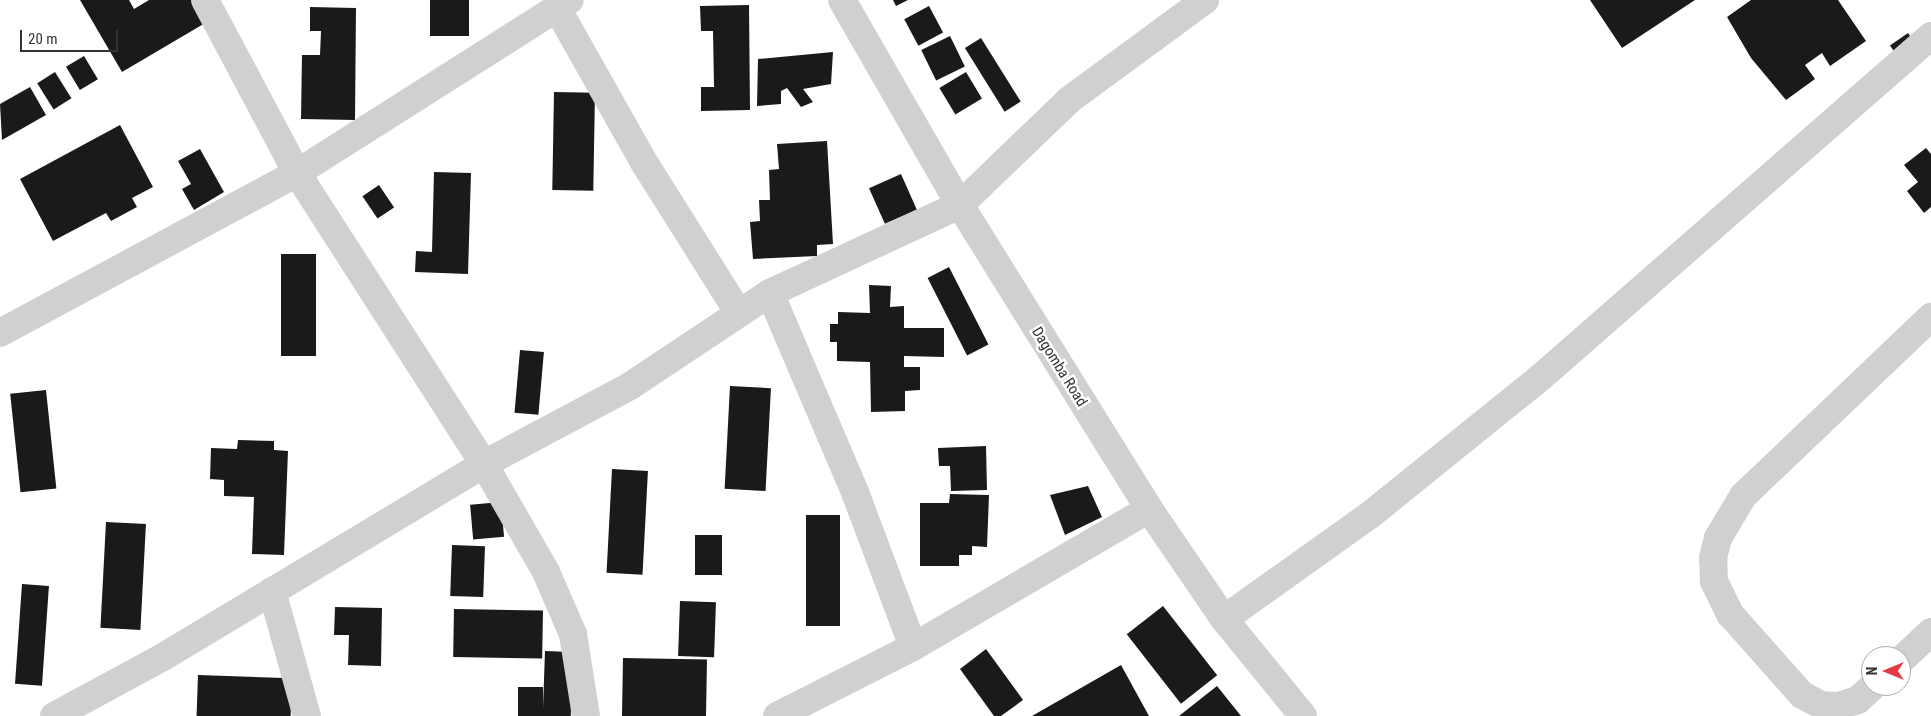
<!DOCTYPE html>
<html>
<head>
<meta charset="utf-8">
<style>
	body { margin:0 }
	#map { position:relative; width:1931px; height:716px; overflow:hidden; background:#fff; font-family:"Roboto Condensed",sans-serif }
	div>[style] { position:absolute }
	.building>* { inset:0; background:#1a1a1a; transform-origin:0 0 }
	.minor>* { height:28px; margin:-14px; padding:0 14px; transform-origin:14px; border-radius:14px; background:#d0d0d0 }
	span { translate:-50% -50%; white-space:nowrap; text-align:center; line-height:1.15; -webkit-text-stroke:5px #fff; paint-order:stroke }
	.street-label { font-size:15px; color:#333 }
	.north { position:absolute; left:1861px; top:646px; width:50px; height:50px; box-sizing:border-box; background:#fff; border:1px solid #adadad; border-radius:50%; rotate:270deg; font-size:14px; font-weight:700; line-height:20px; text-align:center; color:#333 }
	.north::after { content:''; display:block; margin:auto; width:18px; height:22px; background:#e63946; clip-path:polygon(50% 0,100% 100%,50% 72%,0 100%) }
	.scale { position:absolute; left:20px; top:30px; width:98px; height:22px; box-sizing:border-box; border:2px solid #333; border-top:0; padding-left:6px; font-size:15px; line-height:18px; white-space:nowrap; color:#333; -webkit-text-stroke:4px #fff; paint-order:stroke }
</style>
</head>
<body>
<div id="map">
	<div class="building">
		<i style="clip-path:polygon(80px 0,129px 0,134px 9px,149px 0,201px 0,212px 19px,122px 72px)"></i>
		<i style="left:430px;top:0;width:39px;height:36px"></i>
		<i style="clip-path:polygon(893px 0,908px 0,896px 6px)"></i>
		<i style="clip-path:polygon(1590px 0,1695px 0,1622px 48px)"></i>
		<i style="clip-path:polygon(1751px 0,1838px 0,1866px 41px,1830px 66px,1822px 53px,1805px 65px,1815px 79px,1786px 100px,1751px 58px,1727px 17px)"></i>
		<i style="clip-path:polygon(749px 5px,750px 110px,701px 111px,701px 87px,714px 87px,713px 31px,701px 31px,700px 6px)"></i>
		<i style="left:929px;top:6px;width:30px;height:28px;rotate:62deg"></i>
		<i style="clip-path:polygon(310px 7px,356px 8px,355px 120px,301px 119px,302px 55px,320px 55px,321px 31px,310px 31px)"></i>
		<i style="left:1908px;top:33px;width:16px;height:22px;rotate:55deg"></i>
		<i style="left:950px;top:36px;width:34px;height:32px;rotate:64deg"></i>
		<i style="left:981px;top:38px;width:75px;height:19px;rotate:58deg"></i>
		<i style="clip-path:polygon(833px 52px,831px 84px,803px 89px,813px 102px,801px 107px,787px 88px,781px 91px,781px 104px,757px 106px,758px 59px)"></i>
		<i style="left:84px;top:56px;width:27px;height:21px;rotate:59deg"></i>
		<i style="left:55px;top:72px;width:31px;height:21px;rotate:58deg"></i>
		<i style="left:966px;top:72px;width:31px;height:31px;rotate:59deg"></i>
		<i style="clip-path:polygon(30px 87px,46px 115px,2px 140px,0 104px)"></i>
		<i style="left:554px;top:92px;width:41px;height:98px;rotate:1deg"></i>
		<i style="clip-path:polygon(120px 125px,153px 187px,132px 198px,137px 207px,111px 221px,106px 213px,53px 241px,20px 179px)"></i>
		<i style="clip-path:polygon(827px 141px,833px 244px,817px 245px,817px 256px,753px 259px,750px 222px,760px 221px,759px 200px,770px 200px,769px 170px,779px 169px,777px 144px)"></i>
		<i style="clip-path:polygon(1926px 148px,1931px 154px,1931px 207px,1924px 213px,1907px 191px,1918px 182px,1904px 165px)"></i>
		<i style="clip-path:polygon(200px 149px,224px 192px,194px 210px,182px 189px,191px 184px,178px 161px)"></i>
		<i style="clip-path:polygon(434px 172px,471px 173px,468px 274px,415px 272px,416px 251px,432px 252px)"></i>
		<i style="left:901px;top:174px;width:39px;height:35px;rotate:66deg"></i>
		<i style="left:379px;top:185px;width:27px;height:20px;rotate:56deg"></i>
		<i style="left:281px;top:254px;width:35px;height:102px"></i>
		<i style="left:949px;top:267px;width:87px;height:24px;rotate:63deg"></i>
		<i style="clip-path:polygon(869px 285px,891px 286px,890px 307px,904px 306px,904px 328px,944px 328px,944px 357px,904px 356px,904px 367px,920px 367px,920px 390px,905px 391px,905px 411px,871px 412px,870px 362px,837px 361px,837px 342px,830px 342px,830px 324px,838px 324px,838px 312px,870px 313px)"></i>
		<i style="left:520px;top:350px;width:24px;height:63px;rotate:5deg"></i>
		<i style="left:730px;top:386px;width:41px;height:103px;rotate:3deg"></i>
		<i style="left:46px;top:390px;width:99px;height:36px;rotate:84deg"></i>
		<i style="clip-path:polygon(238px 440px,274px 441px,274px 450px,288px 451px,284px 555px,252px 554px,254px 497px,224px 496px,224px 480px,210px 479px,211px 448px,237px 449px)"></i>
		<i style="clip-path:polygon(986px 446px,987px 490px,951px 491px,950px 466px,939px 466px,938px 448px)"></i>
		<i style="left:612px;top:469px;width:36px;height:104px;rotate:3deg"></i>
		<i style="clip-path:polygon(1088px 486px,1102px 517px,1065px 535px,1050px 495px)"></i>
		<i style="clip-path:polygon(950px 494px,989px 495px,987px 547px,972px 546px,972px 555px,959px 555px,959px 566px,920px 566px,920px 503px,949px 503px)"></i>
		<i style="left:501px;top:502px;width:35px;height:31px;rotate:85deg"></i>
		<i style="left:806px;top:515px;width:34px;height:111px"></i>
		<i style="left:106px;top:522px;width:40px;height:106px;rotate:3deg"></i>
		<i style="left:695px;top:535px;width:27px;height:40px"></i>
		<i style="left:452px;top:545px;width:33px;height:51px;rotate:2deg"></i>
		<i style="left:22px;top:584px;width:27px;height:100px;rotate:4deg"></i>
		<i style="left:680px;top:601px;width:36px;height:55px;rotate:2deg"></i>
		<i style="left:1163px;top:606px;width:88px;height:46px;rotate:52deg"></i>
		<i style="clip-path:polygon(335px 607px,382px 608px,381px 666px,348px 665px,349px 635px,334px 635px)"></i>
		<i style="left:454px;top:609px;width:89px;height:48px;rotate:1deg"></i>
		<i style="clip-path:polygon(986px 649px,1023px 700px,1001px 716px,994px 716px,960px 669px)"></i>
		<i style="left:545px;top:651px;width:28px;height:65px;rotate:2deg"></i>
		<i style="left:623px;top:658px;width:84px;height:58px;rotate:1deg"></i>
		<i style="clip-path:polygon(1121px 665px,1149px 716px,1032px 716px)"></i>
		<i style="left:198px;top:675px;width:94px;height:41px;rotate:2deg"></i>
		<i style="clip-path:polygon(1217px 686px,1241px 716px,1179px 716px)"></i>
		<i style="left:518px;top:687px;width:25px;height:29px"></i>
	</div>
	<div class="minor">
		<i style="left:205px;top:0;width:196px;rotate:62deg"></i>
		<i style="left:297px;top:173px;width:346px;rotate:57.3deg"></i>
		<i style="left:484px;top:464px;width:125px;rotate:60.1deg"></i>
		<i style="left:546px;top:572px;width:68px;rotate:66.5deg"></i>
		<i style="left:573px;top:634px;width:83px;rotate:81deg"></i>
		<i style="left:842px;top:0;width:237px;rotate:60.1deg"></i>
		<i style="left:960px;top:205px;width:358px;rotate:58.1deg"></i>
		<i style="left:1149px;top:509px;width:133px;rotate:55.7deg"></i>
		<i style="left:1224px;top:619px;width:125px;rotate:50.8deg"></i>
		<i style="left:557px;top:8px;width:179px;rotate:60.6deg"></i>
		<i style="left:645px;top:164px;width:176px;rotate:57.8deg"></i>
		<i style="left:770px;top:293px;width:220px;rotate:66.9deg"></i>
		<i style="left:856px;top:495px;width:162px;rotate:69.4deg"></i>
		<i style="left:0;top:333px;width:337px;rotate:-28.3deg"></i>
		<i style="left:297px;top:173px;width:323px;rotate:-32.4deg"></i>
		<i style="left:272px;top:591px;width:130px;rotate:74.4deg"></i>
		<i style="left:1224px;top:619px;width:179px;rotate:-35.5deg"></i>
		<i style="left:1370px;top:515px;width:220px;rotate:-38.9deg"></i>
		<i style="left:1541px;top:377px;width:518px;rotate:-41.17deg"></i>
		<i style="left:1901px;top:660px;width:41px;rotate:-43deg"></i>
		<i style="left:1873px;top:686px;width:21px;rotate:137deg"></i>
		<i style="left:1858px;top:700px;width:21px;rotate:163deg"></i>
		<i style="left:1838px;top:706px;width:17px;rotate:-177deg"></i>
		<i style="left:1821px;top:705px;width:21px;rotate:-152deg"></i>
		<i style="left:1802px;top:695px;width:108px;rotate:-131.6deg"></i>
		<i style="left:1730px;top:614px;width:37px;rotate:-116deg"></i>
		<i style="left:1714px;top:581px;width:23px;rotate:-92deg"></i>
		<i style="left:1713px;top:558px;width:21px;rotate:-76deg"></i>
		<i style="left:1718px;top:538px;width:49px;rotate:-59.2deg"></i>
		<i style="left:1743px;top:496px;width:260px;rotate:-43.6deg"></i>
		<i style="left:54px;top:716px;width:124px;rotate:-28.4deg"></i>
		<i style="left:163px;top:657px;width:375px;rotate:-31deg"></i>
		<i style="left:484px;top:464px;width:166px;rotate:-28.1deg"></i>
		<i style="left:630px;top:386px;width:168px;rotate:-33.6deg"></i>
		<i style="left:770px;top:293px;width:209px;rotate:-24.9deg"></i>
		<i style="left:960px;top:205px;width:151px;rotate:-43.9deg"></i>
		<i style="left:1069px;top:100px;width:169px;rotate:-36.3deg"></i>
		<i style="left:777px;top:716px;width:153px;rotate:-26.9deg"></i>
		<i style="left:913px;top:647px;width:273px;rotate:-30.3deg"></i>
	</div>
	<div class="street-label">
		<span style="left:1059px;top:367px;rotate:58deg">Dagomba Road</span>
	</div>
	<div class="north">N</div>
	<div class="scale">20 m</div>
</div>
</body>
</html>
